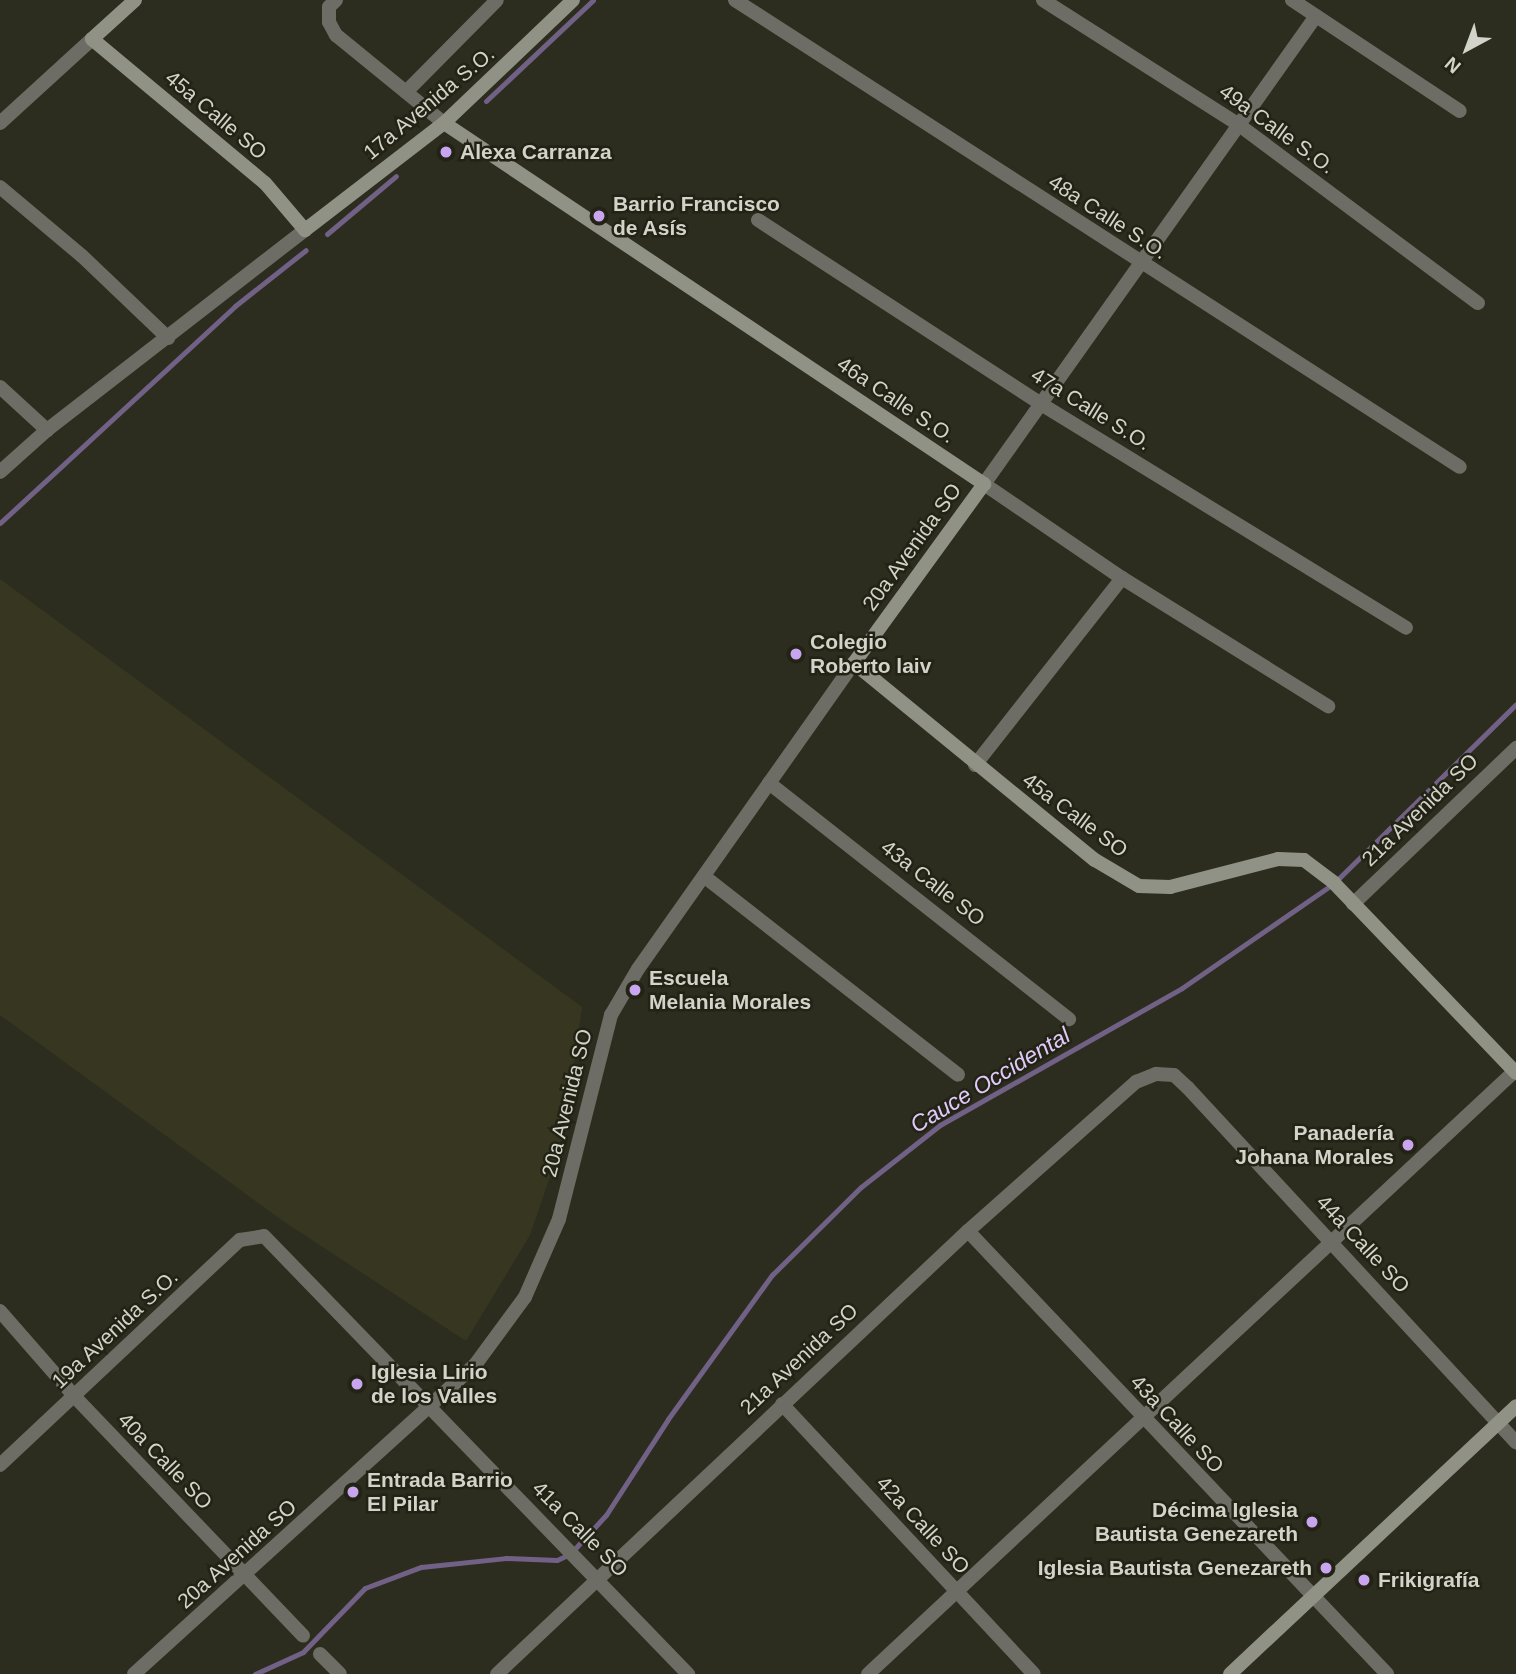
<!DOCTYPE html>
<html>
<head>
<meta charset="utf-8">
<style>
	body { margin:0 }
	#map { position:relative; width:1516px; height:1674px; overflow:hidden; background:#2c2d1e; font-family:Arial,sans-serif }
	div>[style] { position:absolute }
	.built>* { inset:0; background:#373721 }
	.stream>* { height:5px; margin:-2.5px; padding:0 2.5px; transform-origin:2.5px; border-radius:2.5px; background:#726186 }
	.street>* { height:14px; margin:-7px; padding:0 7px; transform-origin:7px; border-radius:7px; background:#6d6d66 }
	.secondary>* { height:14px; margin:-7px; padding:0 7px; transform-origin:7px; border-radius:7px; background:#919286 }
	.dots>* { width:19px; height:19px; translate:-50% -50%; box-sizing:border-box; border:4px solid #232315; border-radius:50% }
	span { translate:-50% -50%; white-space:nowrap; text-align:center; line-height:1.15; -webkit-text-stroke:5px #232315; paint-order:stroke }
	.street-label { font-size:21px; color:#d2d3c9 }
	.poi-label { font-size:21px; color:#d2d3c9; font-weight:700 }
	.left { translate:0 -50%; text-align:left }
	.right { translate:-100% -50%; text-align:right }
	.water-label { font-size:23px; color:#e0c9fb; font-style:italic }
	.north { position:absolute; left:1432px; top:14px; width:70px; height:70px; -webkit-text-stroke:5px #232315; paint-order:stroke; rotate:221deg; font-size:19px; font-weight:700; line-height:28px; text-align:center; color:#d2d3c9 }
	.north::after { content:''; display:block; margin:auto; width:24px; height:32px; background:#d2d3c9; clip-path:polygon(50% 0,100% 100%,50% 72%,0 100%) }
</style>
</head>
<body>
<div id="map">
	<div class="built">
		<i style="clip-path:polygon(0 579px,582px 1007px,564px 1136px,530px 1235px,466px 1341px,283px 1221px,0 1015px)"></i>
	</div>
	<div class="stream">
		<i style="left:486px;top:101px;width:147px;rotate:-43.3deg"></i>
		<i style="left:327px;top:234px;width:90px;rotate:-40deg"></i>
		<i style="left:0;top:523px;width:320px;rotate:-42.7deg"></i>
		<i style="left:235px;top:306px;width:90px;rotate:-38.3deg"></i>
		<i style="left:255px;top:1674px;width:53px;rotate:-24.6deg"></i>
		<i style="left:303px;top:1652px;width:89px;rotate:-45.9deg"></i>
		<i style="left:365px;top:1588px;width:60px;rotate:-20.6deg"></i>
		<i style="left:421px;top:1567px;width:85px;rotate:-6deg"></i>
		<i style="left:506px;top:1558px;width:51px;rotate:2.2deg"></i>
		<i style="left:557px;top:1560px;width:14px;rotate:-25deg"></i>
		<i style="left:570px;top:1554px;width:53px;rotate:-47.3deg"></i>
		<i style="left:606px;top:1515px;width:114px;rotate:-57.1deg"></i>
		<i style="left:668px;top:1419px;width:178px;rotate:-54.2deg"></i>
		<i style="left:772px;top:1275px;width:125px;rotate:-44.7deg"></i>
		<i style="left:861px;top:1187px;width:100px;rotate:-38.1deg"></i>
		<i style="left:940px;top:1125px;width:278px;rotate:-29.5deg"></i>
		<i style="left:1182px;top:988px;width:185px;rotate:-34.6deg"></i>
		<i style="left:1334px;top:883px;width:255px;rotate:-44.5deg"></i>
	</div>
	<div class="street">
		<i style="left:336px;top:0;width:10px;rotate:135deg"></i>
		<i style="left:329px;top:7px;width:15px;rotate:90deg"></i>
		<i style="left:329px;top:22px;width:15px;rotate:62deg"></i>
		<i style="left:336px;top:35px;width:139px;rotate:39.2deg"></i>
		<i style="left:735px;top:0;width:862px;rotate:32.79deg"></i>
		<i style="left:1043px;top:0;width:232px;rotate:32.5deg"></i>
		<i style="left:1239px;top:125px;width:298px;rotate:36.7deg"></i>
		<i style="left:1292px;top:0;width:201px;rotate:33.5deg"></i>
		<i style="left:1316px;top:16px;width:574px;rotate:125.35deg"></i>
		<i style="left:984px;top:484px;width:167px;rotate:34.3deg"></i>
		<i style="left:1122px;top:578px;width:243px;rotate:31.9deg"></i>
		<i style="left:406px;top:92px;width:129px;rotate:-45.3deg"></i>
		<i style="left:0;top:123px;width:125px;rotate:-42.4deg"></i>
		<i style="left:0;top:187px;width:107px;rotate:40.1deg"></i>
		<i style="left:82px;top:256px;width:119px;rotate:43.6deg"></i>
		<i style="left:758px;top:220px;width:338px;rotate:33deg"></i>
		<i style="left:1041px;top:404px;width:428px;rotate:31.5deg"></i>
		<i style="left:0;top:387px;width:64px;rotate:42.5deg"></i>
		<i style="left:0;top:472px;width:63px;rotate:-41.8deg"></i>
		<i style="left:47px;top:430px;width:326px;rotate:-37.8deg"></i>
		<i style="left:975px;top:765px;width:238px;rotate:-51.8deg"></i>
		<i style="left:769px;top:783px;width:382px;rotate:38.2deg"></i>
		<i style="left:705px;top:877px;width:321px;rotate:38deg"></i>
		<i style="left:1353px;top:904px;width:226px;rotate:-43.7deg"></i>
		<i style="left:968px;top:1231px;width:610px;rotate:46.59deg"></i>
		<i style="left:0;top:1311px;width:114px;rotate:48.9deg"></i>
		<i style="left:75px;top:1397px;width:330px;rotate:46.3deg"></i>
		<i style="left:782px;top:1404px;width:369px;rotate:47deg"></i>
		<i style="left:0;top:1465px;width:329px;rotate:-43.2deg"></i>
		<i style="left:240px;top:1240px;width:24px;rotate:-9deg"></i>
		<i style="left:264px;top:1236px;width:610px;rotate:45.93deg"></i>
		<i style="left:320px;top:1654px;width:28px;rotate:45deg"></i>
		<i style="left:134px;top:1674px;width:460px;rotate:-42.2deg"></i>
		<i style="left:475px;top:1365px;width:84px;rotate:-53.7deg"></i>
		<i style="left:525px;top:1297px;width:85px;rotate:-66.4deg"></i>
		<i style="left:559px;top:1219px;width:211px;rotate:-75.7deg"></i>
		<i style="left:611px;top:1015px;width:53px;rotate:-59.6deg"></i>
		<i style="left:638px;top:969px;width:375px;rotate:-54.8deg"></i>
		<i style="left:497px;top:1674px;width:647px;rotate:-43.25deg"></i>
		<i style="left:968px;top:1231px;width:225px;rotate:-41.6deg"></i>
		<i style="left:1136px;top:1082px;width:22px;rotate:-22deg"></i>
		<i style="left:1156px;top:1074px;width:18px;rotate:3deg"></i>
		<i style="left:1174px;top:1075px;width:19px;rotate:43deg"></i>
		<i style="left:1188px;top:1088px;width:483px;rotate:47.2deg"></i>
		<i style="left:868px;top:1674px;width:886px;rotate:-42.99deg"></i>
	</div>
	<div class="secondary">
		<i style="left:135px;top:0;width:58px;rotate:137.8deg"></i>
		<i style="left:92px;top:39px;width:225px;rotate:39.8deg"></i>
		<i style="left:265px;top:183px;width:62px;rotate:49.6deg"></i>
		<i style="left:305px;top:230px;width:175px;rotate:-37.6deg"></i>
		<i style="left:444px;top:123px;width:178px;rotate:-43.6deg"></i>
		<i style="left:444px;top:123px;width:650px;rotate:33.76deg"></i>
		<i style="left:984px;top:484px;width:221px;rotate:126deg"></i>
		<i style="left:854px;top:663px;width:311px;rotate:39.3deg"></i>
		<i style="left:1095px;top:860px;width:51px;rotate:30.6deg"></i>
		<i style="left:1139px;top:886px;width:31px;rotate:2deg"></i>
		<i style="left:1170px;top:887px;width:112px;rotate:-14.5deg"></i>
		<i style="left:1278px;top:859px;width:26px;rotate:2deg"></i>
		<i style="left:1304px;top:860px;width:38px;rotate:37deg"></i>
		<i style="left:1334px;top:883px;width:263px;rotate:46.2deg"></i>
		<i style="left:1230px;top:1674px;width:392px;rotate:-43.1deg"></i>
	</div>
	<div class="dots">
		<i style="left:446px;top:152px;background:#c8a5ee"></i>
		<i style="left:599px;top:216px;background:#c8a5ee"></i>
		<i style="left:796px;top:654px;background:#c8a5ee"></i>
		<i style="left:635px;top:990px;background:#c8a5ee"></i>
		<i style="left:1408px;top:1145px;background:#c8a5ee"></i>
		<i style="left:357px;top:1384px;background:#c8a5ee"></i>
		<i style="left:353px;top:1492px;background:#c8a5ee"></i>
		<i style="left:1312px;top:1522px;background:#c8a5ee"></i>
		<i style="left:1326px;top:1568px;background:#c8a5ee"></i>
		<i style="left:1364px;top:1580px;background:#c8a5ee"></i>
	</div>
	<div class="street-label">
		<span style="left:429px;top:103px;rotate:-40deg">17a Avenida S.O.</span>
		<span style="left:216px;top:115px;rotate:40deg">45a Calle SO</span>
		<span style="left:1277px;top:129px;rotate:36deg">49a Calle S.O.</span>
		<span style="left:1108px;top:217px;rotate:33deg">48a Calle S.O.</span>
		<span style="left:896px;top:400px;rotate:34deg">46a Calle S.O.</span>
		<span style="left:1091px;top:409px;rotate:32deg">47a Calle S.O.</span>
		<span style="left:912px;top:547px;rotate:-54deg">20a Avenida SO</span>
		<span style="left:1420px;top:810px;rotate:-44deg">21a Avenida SO</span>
		<span style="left:1075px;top:815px;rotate:37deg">45a Calle SO</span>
		<span style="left:933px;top:883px;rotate:38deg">43a Calle SO</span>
		<span style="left:567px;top:1103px;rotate:-76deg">20a Avenida SO</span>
		<span style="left:1363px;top:1244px;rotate:47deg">44a Calle SO</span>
		<span style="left:115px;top:1329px;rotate:-43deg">19a Avenida S.O.</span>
		<span style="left:799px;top:1359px;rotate:-43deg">21a Avenida SO</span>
		<span style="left:1177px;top:1424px;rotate:47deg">43a Calle SO</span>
		<span style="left:165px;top:1461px;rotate:46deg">40a Calle SO</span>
		<span style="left:923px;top:1525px;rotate:47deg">42a Calle SO</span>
		<span style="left:580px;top:1529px;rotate:45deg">41a Calle SO</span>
		<span style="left:237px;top:1554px;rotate:-42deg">20a Avenida SO</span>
	</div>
	<div class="poi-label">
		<span class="left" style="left:460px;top:152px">Alexa Carranza</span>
		<span class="left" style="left:613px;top:216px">Barrio Francisco<br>de Asís</span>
		<span class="left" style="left:810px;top:654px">Colegio<br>Roberto laiv</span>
		<span class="left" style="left:649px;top:990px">Escuela<br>Melania Morales</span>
		<span class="right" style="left:1394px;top:1145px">Panadería<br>Johana Morales</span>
		<span class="left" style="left:371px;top:1384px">Iglesia Lirio<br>de los Valles</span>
		<span class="left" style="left:367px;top:1492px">Entrada Barrio<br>El Pilar</span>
		<span class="right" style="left:1298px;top:1522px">Décima Iglesia<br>Bautista Genezareth</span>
		<span class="right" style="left:1312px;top:1568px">Iglesia Bautista Genezareth</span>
		<span class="left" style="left:1378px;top:1580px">Frikigrafía</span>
	</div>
	<div class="water-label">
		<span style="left:990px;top:1080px;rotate:-31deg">Cauce Occidental</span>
	</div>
	<div class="north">N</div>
</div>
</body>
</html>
